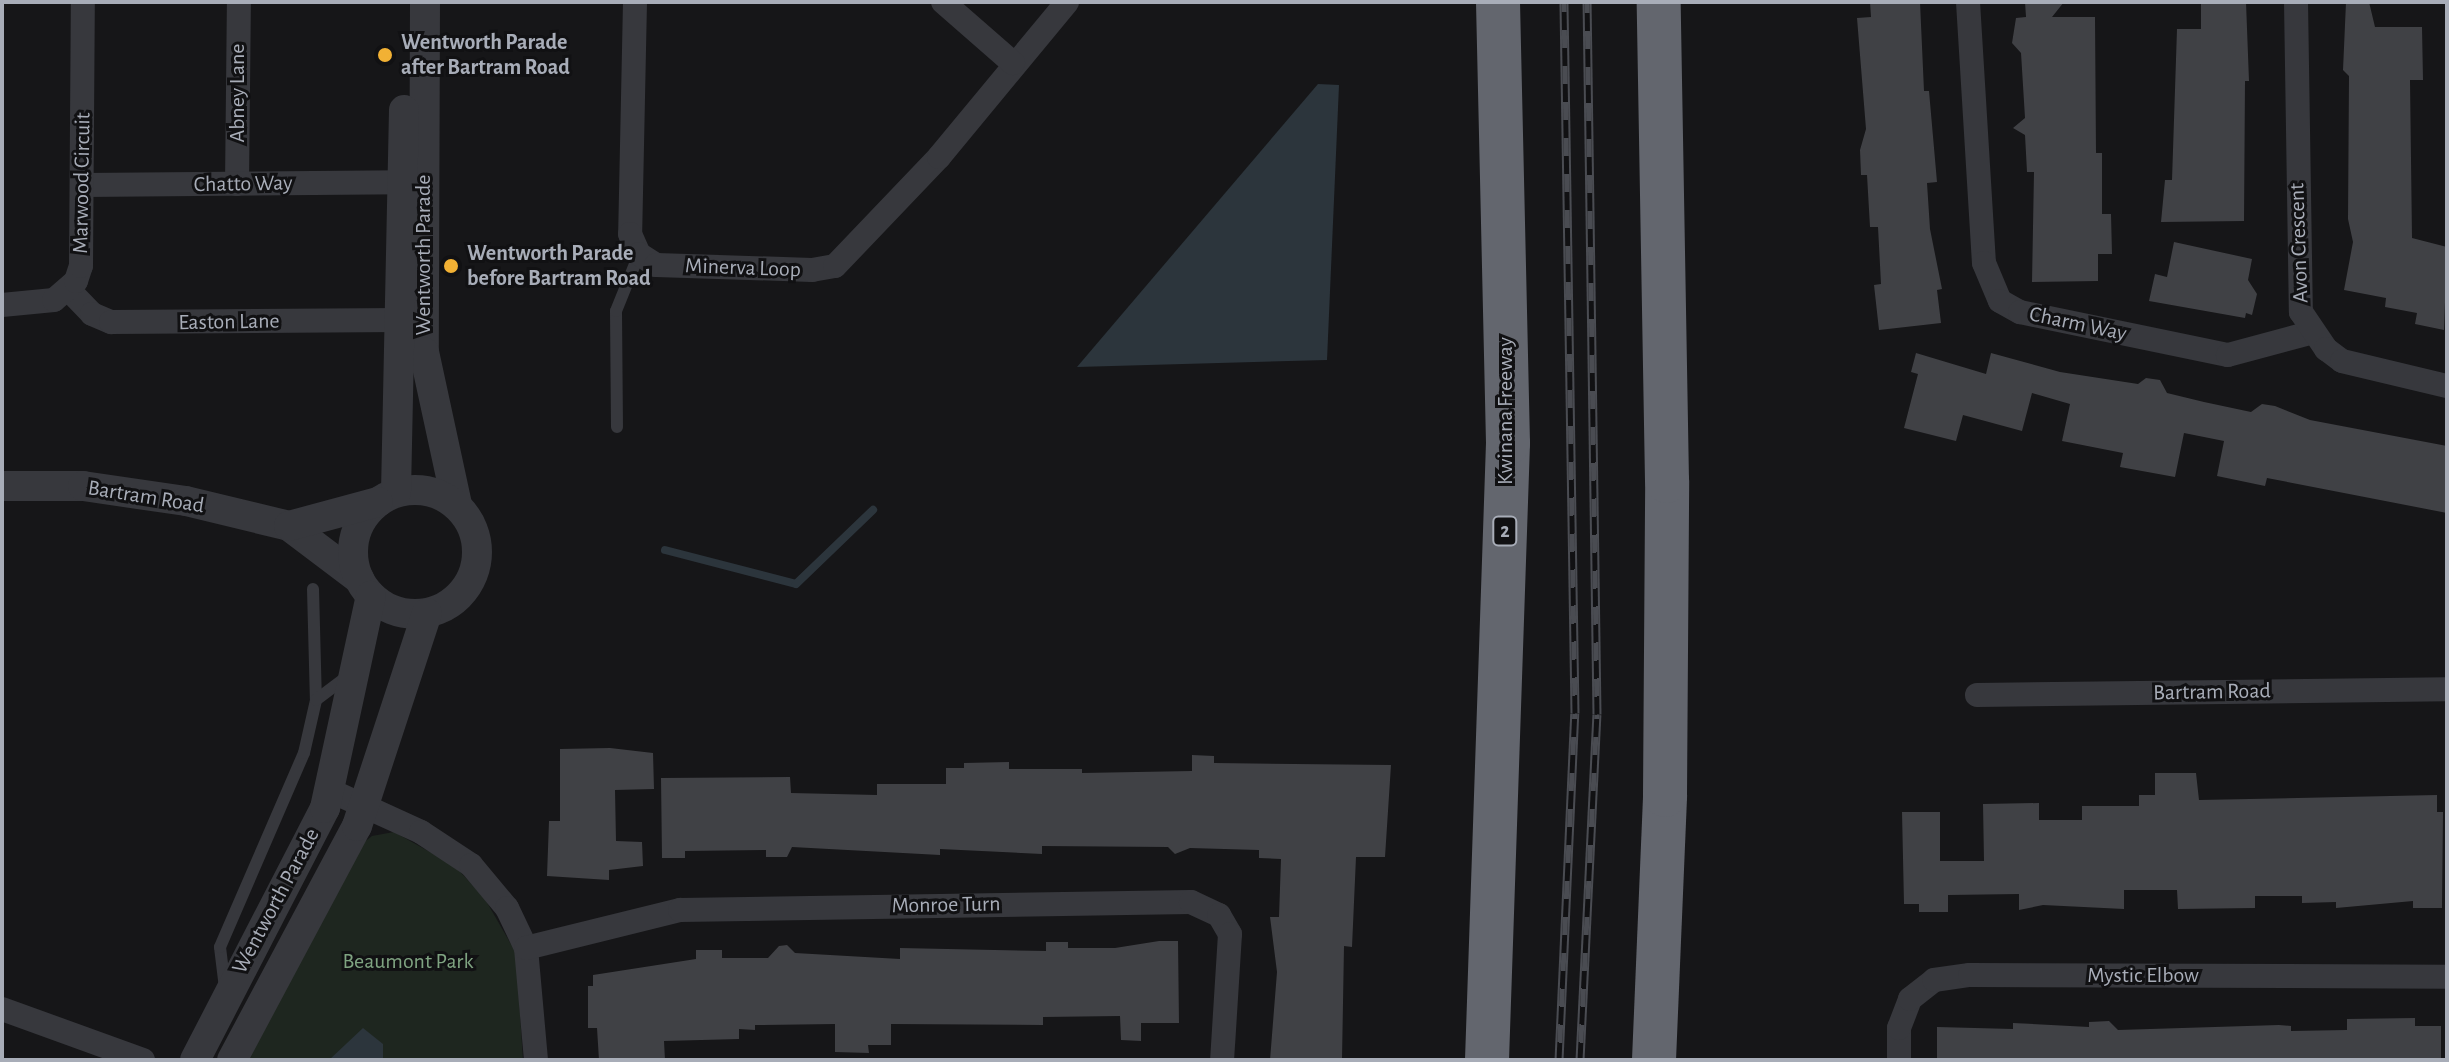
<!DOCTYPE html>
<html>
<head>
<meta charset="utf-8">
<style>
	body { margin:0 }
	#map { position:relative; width:2449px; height:1062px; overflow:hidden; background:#161618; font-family:"Alegreya Sans",sans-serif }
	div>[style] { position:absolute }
	.green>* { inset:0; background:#1e261f }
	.water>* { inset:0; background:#2c353c }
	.stream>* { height:8px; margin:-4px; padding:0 4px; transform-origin:4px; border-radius:4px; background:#2c353c }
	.building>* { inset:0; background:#404145 }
	.service>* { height:12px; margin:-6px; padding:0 6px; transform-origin:6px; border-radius:6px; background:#37383d }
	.minor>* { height:24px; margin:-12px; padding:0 12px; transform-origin:12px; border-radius:12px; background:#37383d }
	.tertiary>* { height:30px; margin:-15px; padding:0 15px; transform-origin:15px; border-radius:15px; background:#37383d }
	.tertiary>.ring { margin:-15px; padding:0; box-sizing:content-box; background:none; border:30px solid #37383d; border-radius:50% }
	.motorway>* { height:44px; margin:-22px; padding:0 22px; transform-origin:22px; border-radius:22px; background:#63666e }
	.rail>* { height:9px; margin-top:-4.5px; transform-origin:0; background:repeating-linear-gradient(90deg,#111113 0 18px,#4a4c52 0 36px); box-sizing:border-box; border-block:2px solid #4a4c52 }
	.dots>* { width:22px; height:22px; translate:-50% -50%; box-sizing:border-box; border:4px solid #111113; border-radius:50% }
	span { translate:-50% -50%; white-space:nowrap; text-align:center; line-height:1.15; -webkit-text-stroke:6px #111113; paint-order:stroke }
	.shield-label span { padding:2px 6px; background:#111113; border:2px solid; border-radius:6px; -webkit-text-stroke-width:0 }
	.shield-label { font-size:20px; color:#a8adb8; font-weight:700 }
	.poi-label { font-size:22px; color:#a8adb8; font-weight:700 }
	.left { translate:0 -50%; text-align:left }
	.street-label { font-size:22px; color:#a8adb8 }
	.park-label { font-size:22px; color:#7fa381 }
	.frame { position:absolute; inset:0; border:4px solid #a8adb8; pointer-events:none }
</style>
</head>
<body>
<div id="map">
	<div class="green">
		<i style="clip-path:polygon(394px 832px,455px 866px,485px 899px,516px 953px,523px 1060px,248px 1060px,354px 850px,372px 836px)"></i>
	</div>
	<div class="water">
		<i style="clip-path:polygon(1318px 84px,1339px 85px,1327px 360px,1077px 367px)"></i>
		<i style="clip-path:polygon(363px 1028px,383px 1044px,383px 1060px,329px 1060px)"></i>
	</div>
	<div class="stream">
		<i style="left:665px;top:550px;width:135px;rotate:14.5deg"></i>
		<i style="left:796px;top:584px;width:107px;rotate:-43.9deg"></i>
	</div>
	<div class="building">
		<i style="clip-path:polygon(1870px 2px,1920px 2px,1924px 91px,1929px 91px,1937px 182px,1927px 183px,1930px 229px,1942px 289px,1937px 290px,1941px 323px,1879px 330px,1874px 285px,1881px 284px,1878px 227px,1870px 227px,1867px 175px,1861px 175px,1860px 150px,1866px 129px,1857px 18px,1871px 17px)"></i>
		<i style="clip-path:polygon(2025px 2px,2064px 2px,2052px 17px,2095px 17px,2096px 153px,2102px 153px,2102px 214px,2111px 214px,2112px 254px,2098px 254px,2098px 281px,2032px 282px,2034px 172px,2027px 172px,2025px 135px,2013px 128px,2025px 118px,2021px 53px,2012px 43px,2016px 18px,2026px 17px)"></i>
		<i style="clip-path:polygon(2201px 2px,2246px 2px,2249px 81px,2245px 81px,2244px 221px,2161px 222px,2165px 180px,2172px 180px,2177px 29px,2201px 29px)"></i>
		<i style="clip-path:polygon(2346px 2px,2369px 2px,2375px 27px,2422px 27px,2423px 80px,2410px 80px,2412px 238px,2447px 247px,2444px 330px,2415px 324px,2417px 313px,2385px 307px,2386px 298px,2344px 290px,2353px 242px,2348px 219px,2349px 76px,2343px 70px)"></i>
		<i style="clip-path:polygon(2174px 242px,2252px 259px,2248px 280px,2257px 294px,2252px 315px,2246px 313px,2245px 318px,2149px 301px,2155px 274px,2167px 277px)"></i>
		<i style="clip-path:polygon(1916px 353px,1986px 374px,1991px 353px,2060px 372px,2138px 384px,2146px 378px,2160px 380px,2167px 393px,2204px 402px,2251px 412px,2262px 404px,2275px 406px,2310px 420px,2447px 446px,2447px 513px,2267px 478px,2265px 486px,2217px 476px,2224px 441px,2184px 433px,2175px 477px,2120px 467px,2123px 453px,2062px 441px,2070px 404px,2032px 393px,2022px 431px,1963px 415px,1956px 441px,1904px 428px,1918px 374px,1911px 372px)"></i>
		<i style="clip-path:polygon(610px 748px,653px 753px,654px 789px,615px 790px,616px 841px,642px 842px,643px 866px,609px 870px,609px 880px,547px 876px,549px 821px,560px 821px,560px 749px)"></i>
		<i style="clip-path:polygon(1192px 755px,1214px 756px,1214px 763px,1391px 765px,1385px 857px,1356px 857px,1352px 947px,1344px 946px,1342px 1060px,1270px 1060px,1277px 972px,1270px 917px,1279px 917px,1281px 859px,1259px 858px,1259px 850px,1190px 848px,1175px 854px,1168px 847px,1042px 846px,1042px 854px,940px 849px,940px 855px,792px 847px,787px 857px,766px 857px,766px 850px,685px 851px,685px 858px,662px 858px,661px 778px,790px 777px,791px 793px,877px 795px,877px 784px,946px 784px,946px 768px,964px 768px,964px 763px,1009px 762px,1009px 769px,1082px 769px,1082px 773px,1192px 771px)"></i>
		<i style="clip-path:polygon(2155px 773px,2196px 773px,2199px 800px,2437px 795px,2437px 812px,2443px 812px,2442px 908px,2413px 908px,2413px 901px,2336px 908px,2336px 902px,2302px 903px,2302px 896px,2255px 896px,2255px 908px,2178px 909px,2177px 890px,2124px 890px,2124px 909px,2043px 905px,2019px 910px,2019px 894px,1948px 895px,1948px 912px,1919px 912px,1919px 904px,1904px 904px,1902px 812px,1940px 812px,1940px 861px,1984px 861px,1983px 804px,2039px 803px,2039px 820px,2082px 820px,2082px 806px,2139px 806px,2139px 795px,2155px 795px)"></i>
		<i style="clip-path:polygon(1159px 941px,1178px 941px,1179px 1023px,1141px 1023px,1141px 1041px,1121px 1040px,1120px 1016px,1043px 1017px,1043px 1025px,891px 1024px,891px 1045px,868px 1045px,869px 1053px,835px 1052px,835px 1024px,755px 1025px,755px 1030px,739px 1029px,739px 1039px,664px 1041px,665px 1060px,599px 1060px,597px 1028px,588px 1028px,588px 986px,593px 986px,593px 975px,696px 959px,696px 950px,722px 950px,722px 958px,768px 958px,779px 946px,787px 945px,795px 953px,900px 959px,900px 948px,1046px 951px,1046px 942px,1068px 942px,1068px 948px,1115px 948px)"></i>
		<i style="clip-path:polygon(2415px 1018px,2415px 1026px,2441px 1026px,2441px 1060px,1937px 1060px,1937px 1027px,2013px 1029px,2013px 1023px,2089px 1027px,2089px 1022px,2109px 1021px,2118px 1030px,2279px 1025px,2291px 1026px,2291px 1031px,2347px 1030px,2347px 1019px)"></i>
	</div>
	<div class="service">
		<i style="left:617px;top:427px;width:116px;rotate:-90.5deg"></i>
		<i style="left:616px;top:311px;width:61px;rotate:-68deg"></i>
		<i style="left:313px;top:589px;width:111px;rotate:88.5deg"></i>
		<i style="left:225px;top:988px;width:41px;rotate:-97deg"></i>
		<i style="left:220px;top:947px;width:211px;rotate:-66.6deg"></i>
		<i style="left:304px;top:753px;width:54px;rotate:-77.2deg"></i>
		<i style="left:316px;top:700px;width:39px;rotate:-37deg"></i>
	</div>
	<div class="minor">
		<i style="left:635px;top:2px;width:232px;rotate:91.2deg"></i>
		<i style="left:630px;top:234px;width:22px;rotate:66deg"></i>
		<i style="left:639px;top:254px;width:20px;rotate:33deg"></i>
		<i style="left:656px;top:265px;width:156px;rotate:1.8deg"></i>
		<i style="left:812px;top:270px;width:23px;rotate:-10deg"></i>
		<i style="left:835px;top:266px;width:151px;rotate:-46.3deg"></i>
		<i style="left:939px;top:157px;width:201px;rotate:-50.4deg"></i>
		<i style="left:943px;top:2px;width:93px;rotate:41.1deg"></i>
		<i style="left:1968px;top:2px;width:261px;rotate:86.5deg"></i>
		<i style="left:1984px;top:263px;width:41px;rotate:67.2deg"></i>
		<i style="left:2000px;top:301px;width:23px;rotate:29deg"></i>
		<i style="left:2020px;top:312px;width:212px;rotate:11.7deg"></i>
		<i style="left:2228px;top:355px;width:88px;rotate:-15.1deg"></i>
		<i style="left:2296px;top:2px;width:310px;rotate:89.1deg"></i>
		<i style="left:2301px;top:312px;width:45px;rotate:56deg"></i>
		<i style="left:2326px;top:349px;width:20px;rotate:37deg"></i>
		<i style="left:2342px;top:361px;width:108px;rotate:13.4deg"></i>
		<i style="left:237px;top:184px;width:182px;rotate:-89.4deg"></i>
		<i style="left:84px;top:185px;width:319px;rotate:-0.5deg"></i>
		<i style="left:69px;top:290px;width:33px;rotate:46deg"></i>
		<i style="left:92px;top:314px;width:21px;rotate:23deg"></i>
		<i style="left:111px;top:322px;width:290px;rotate:-0.4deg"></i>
		<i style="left:2px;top:305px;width:52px;rotate:-5.5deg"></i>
		<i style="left:54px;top:300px;width:29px;rotate:-41deg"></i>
		<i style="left:76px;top:281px;width:16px;rotate:-72deg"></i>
		<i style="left:81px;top:266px;width:264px;rotate:-89.6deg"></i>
		<i style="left:1977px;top:695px;width:470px;rotate:-0.7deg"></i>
		<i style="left:329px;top:790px;width:101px;rotate:24.5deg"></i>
		<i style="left:421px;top:832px;width:60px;rotate:33.4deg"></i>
		<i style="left:471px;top:865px;width:56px;rotate:50.1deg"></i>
		<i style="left:507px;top:908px;width:44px;rotate:64.6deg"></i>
		<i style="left:526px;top:948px;width:112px;rotate:84.9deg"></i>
		<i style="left:526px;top:948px;width:159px;rotate:-13.9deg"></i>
		<i style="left:680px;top:910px;width:511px;rotate:-0.9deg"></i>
		<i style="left:1191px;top:902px;width:31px;rotate:25deg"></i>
		<i style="left:1219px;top:915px;width:22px;rotate:60deg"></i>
		<i style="left:1230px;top:934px;width:126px;rotate:93.6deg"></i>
		<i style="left:2px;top:1009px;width:150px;rotate:19.9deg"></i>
		<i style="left:1899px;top:1060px;width:32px;rotate:-90deg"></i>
		<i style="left:1899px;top:1028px;width:31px;rotate:-69deg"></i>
		<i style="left:1910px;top:999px;width:31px;rotate:-38deg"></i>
		<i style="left:1934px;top:980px;width:36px;rotate:-8deg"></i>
		<i style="left:1970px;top:975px;width:477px;rotate:0.2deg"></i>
	</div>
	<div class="tertiary">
		<i style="left:425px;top:2px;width:350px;rotate:90.2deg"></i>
		<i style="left:424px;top:352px;width:157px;rotate:77.8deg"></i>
		<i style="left:2px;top:486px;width:81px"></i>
		<i style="left:83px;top:486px;width:104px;rotate:8.3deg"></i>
		<i style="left:186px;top:501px;width:106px;rotate:13.6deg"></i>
		<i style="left:289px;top:526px;width:88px;rotate:37.1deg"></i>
		<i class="ring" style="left:353px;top:490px;width:94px;height:94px"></i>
		<i style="left:396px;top:492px;width:382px;rotate:-88.8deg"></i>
		<i style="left:289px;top:526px;width:92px;rotate:-15.1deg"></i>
		<i style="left:195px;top:1060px;width:284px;rotate:-62.7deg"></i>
		<i style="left:325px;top:808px;width:217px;rotate:-77.8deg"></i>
		<i style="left:232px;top:1060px;width:265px;rotate:-61.9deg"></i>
		<i style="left:357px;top:826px;width:224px;rotate:-71.8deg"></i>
	</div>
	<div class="motorway">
		<i style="left:1487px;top:1060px;width:617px;rotate:-88.05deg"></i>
		<i style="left:1508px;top:443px;width:441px;rotate:-91.3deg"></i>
		<i style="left:1654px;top:1060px;width:265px;rotate:-87.6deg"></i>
		<i style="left:1665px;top:795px;width:314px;rotate:-89.6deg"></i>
		<i style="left:1667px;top:481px;width:479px;rotate:-91deg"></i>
	</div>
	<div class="rail">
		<i style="left:1559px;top:1060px;width:347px;rotate:-87.4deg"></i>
		<i style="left:1575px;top:713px;width:711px;rotate:-90.89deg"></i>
		<i style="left:1580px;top:1060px;width:346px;rotate:-87.2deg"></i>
		<i style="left:1597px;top:714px;width:712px;rotate:-90.8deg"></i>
	</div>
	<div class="dots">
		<i style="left:385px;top:55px;background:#f2b134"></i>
		<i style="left:451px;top:266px;background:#f2b134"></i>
	</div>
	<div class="shield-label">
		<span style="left:1505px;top:531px">2</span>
	</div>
	<div class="poi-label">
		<span class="left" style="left:401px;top:55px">Wentworth Parade<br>after Bartram Road</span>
		<span class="left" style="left:467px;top:266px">Wentworth Parade<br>before Bartram Road</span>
	</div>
	<div class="street-label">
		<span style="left:238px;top:93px;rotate:-90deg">Abney Lane</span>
		<span style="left:82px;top:183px;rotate:-89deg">Marwood Circuit</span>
		<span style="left:243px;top:184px;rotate:-1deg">Chatto Way</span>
		<span style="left:2299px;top:243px;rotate:-92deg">Avon Crescent</span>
		<span style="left:424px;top:255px;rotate:-90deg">Wentworth Parade</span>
		<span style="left:743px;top:268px;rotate:2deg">Minerva Loop</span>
		<span style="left:229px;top:322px;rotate:-1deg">Easton Lane</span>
		<span style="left:2078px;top:324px;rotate:12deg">Charm Way</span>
		<span style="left:1506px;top:411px;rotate:-90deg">Kwinana Freeway</span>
		<span style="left:146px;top:497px;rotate:9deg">Bartram Road</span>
		<span style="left:2212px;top:692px;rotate:-1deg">Bartram Road</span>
		<span style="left:276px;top:901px;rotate:-62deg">Wentworth Parade</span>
		<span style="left:946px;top:905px;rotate:-1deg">Monroe Turn</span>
		<span style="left:2143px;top:976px">Mystic Elbow</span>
	</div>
	<div class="park-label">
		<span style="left:408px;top:962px">Beaumont Park</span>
	</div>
	<div class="frame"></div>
</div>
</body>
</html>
